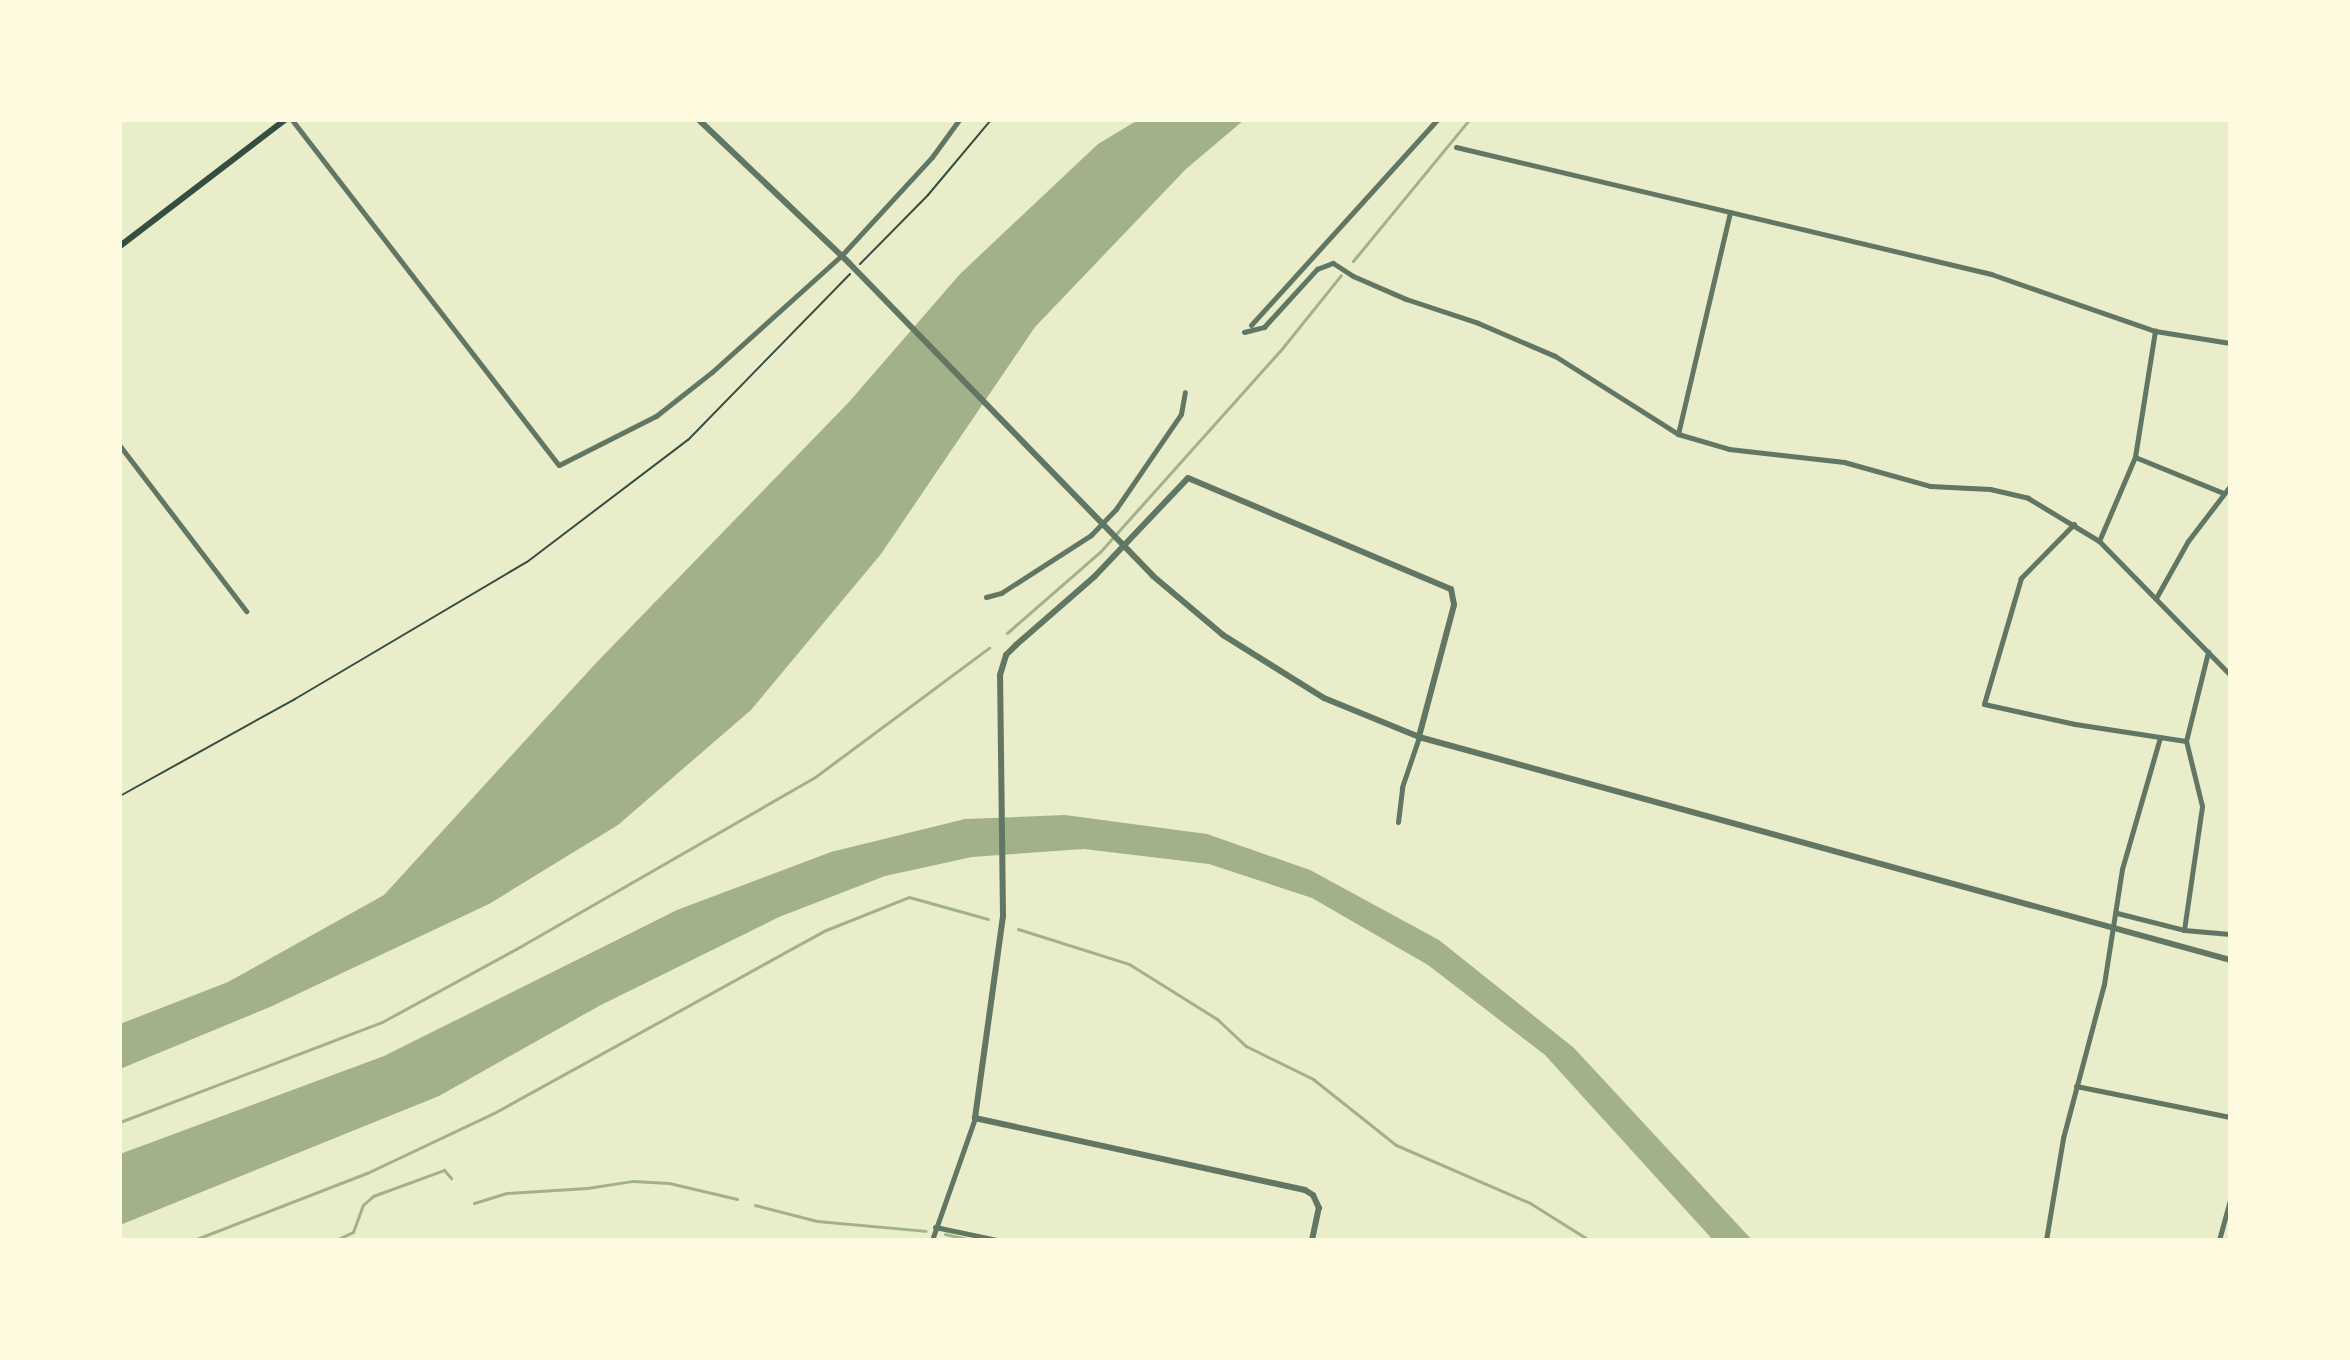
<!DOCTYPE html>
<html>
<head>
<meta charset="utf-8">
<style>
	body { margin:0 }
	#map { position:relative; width:2350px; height:1360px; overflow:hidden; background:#e9edc9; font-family:"Golos Text",sans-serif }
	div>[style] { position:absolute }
	.water>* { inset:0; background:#a3b18a }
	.stream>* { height:3px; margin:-1.5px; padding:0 1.5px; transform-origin:1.5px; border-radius:1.5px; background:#a3b18a }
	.path>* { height:2px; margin:-1px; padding:0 1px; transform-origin:1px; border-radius:1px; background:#344e41 }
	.minor>* { height:5px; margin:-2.5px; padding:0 2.5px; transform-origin:2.5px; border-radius:2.5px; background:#617663 }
	.tertiary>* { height:6px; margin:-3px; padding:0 3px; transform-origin:3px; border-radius:3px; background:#617663 }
	.secondary>* { height:6px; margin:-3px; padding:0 3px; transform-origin:3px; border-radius:3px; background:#344e41 }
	span { translate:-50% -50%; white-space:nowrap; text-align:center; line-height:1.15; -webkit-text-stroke:8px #fefae0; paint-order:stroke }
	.frame { position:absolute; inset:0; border:122px solid #fefae0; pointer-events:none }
</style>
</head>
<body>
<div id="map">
	<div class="water">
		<i style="clip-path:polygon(1138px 120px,1244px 120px,1186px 169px,1035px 327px,881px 554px,751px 710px,618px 825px,489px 904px,270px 1007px,120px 1069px,120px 1024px,228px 982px,384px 895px,596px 663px,849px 402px,960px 274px,1098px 144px)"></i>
		<i style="clip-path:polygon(1065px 815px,1207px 834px,1310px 870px,1439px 940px,1574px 1048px,1752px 1240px,1713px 1240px,1545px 1055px,1428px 965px,1312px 898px,1209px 864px,1084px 849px,972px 857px,885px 876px,779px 917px,599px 1006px,439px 1096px,120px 1225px,120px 1154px,384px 1056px,677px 910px,831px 852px,965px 819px)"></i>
	</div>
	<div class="stream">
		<i style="left:1353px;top:261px;width:183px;rotate:-50.6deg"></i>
		<i style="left:1007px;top:633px;width:123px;rotate:-41.1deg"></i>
		<i style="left:1100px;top:552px;width:270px;rotate:-48.2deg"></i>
		<i style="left:1280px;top:351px;width:97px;rotate:-51.2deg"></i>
		<i style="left:1018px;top:929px;width:116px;rotate:17.5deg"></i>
		<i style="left:1129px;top:964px;width:104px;rotate:32deg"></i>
		<i style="left:1217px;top:1019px;width:40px;rotate:43deg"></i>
		<i style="left:1246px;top:1046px;width:75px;rotate:26.2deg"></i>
		<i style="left:1313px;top:1079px;width:106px;rotate:38.5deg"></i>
		<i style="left:1396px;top:1145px;width:146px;rotate:23.4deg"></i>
		<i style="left:1530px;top:1203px;width:70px;rotate:32.1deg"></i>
		<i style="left:120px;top:1122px;width:280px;rotate:-20.9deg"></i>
		<i style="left:382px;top:1022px;width:153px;rotate:-28.6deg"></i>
		<i style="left:516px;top:949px;width:345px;rotate:-29.9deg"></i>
		<i style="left:815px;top:777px;width:217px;rotate:-36.6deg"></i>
		<i style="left:474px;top:1203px;width:34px;rotate:-17deg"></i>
		<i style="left:506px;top:1193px;width:81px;rotate:-3.5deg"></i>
		<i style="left:587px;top:1188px;width:47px;rotate:-8.7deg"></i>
		<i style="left:633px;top:1181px;width:36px;rotate:3deg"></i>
		<i style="left:669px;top:1183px;width:70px;rotate:13.2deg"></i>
		<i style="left:755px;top:1205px;width:64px;rotate:14.5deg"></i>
		<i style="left:817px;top:1221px;width:109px;rotate:5.2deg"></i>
		<i style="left:945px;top:1234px;width:28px;rotate:13deg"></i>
		<i style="left:194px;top:1240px;width:186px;rotate:-21.2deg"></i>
		<i style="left:367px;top:1173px;width:140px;rotate:-25.3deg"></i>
		<i style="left:494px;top:1113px;width:379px;rotate:-28.9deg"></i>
		<i style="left:826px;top:930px;width:89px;rotate:-21.7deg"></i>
		<i style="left:909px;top:897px;width:82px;rotate:15.6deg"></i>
		<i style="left:336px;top:1240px;width:19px;rotate:-25deg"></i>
		<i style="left:353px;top:1232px;width:29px;rotate:-70deg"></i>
		<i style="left:363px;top:1205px;width:13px;rotate:-42deg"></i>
		<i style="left:373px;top:1196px;width:76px;rotate:-20.1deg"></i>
		<i style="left:444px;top:1170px;width:11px;rotate:49deg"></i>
	</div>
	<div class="path">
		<i style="left:860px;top:264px;width:97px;rotate:-45.4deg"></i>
		<i style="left:928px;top:195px;width:98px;rotate:-50deg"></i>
		<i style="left:120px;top:796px;width:200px;rotate:-29deg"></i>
		<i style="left:295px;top:699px;width:269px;rotate:-30.6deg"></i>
		<i style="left:527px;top:562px;width:202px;rotate:-37.2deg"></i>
		<i style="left:688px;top:440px;width:232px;rotate:-45.7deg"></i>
	</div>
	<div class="minor">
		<i style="left:292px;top:120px;width:436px;rotate:52.3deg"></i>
		<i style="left:559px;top:465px;width:109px;rotate:-26.8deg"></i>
		<i style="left:656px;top:416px;width:71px;rotate:-38.2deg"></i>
		<i style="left:712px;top:372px;width:173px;rotate:-42deg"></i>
		<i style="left:841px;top:256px;width:134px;rotate:-47.4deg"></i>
		<i style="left:932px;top:157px;width:46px;rotate:-53.9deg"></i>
		<i style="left:1456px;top:147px;width:550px;rotate:13.35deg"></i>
		<i style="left:1991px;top:274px;width:174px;rotate:19.2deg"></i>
		<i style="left:2155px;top:331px;width:76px;rotate:9.1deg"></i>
		<i style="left:1251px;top:325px;width:277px;rotate:-47.8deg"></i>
		<i style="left:1244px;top:332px;width:21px;rotate:-14deg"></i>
		<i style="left:1264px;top:327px;width:79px;rotate:-47.6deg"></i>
		<i style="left:1317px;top:269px;width:17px;rotate:-21deg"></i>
		<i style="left:1333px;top:263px;width:24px;rotate:33deg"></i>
		<i style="left:1353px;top:276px;width:58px;rotate:23.5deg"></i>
		<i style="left:1406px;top:299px;width:76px;rotate:18.4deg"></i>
		<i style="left:1478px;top:323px;width:84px;rotate:23.2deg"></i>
		<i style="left:1555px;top:356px;width:146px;rotate:32.4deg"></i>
		<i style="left:1678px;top:434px;width:53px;rotate:16.4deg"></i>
		<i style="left:1729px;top:449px;width:116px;rotate:6.4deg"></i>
		<i style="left:1844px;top:462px;width:89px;rotate:15.6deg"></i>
		<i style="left:1930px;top:486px;width:60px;rotate:2.9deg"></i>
		<i style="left:1990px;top:489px;width:39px;rotate:13deg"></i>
		<i style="left:2028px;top:498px;width:83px;rotate:31.2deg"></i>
		<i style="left:2099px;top:541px;width:187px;rotate:45.6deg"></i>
		<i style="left:1678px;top:434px;width:228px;rotate:-76.8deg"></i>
		<i style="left:120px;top:446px;width:208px;rotate:52.6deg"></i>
		<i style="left:2135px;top:457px;width:95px;rotate:22.2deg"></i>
		<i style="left:2074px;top:524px;width:76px;rotate:134.5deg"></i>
		<i style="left:2021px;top:578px;width:131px;rotate:106.4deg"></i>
		<i style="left:1984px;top:704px;width:93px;rotate:12.4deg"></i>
		<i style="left:2075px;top:724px;width:112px;rotate:8.7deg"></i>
		<i style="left:2099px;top:541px;width:91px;rotate:-66.8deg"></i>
		<i style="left:2135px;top:457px;width:128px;rotate:-81deg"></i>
		<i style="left:986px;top:597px;width:16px;rotate:-15deg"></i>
		<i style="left:1001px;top:593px;width:107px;rotate:-32.8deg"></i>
		<i style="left:1091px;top:535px;width:36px;rotate:-46deg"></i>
		<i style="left:1116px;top:509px;width:115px;rotate:-55.6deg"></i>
		<i style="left:1181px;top:414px;width:22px;rotate:-80deg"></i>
		<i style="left:2156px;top:598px;width:65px;rotate:-60.7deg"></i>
		<i style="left:2188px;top:541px;width:69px;rotate:-52.6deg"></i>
		<i style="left:1398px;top:822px;width:35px;rotate:-83deg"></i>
		<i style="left:1402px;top:787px;width:53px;rotate:-71.2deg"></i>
		<i style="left:2117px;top:913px;width:69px;rotate:14.2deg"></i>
		<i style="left:2184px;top:930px;width:46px;rotate:5deg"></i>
		<i style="left:2184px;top:930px;width:125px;rotate:-81.7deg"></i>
		<i style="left:2202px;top:806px;width:67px;rotate:-103.8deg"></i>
		<i style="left:2186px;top:741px;width:92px;rotate:-76.1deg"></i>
		<i style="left:2076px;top:1086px;width:157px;rotate:11.4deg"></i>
		<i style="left:935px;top:1227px;width:63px;rotate:11.8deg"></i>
		<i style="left:932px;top:1240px;width:129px;rotate:-70.6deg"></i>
		<i style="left:2046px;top:1240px;width:103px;rotate:-80.5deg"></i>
		<i style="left:2063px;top:1138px;width:159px;rotate:-75.1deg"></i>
		<i style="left:2104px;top:984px;width:116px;rotate:-81.1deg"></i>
		<i style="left:2122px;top:869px;width:137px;rotate:-73.9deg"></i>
		<i style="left:2219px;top:1240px;width:41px;rotate:-74.6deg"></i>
	</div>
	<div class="tertiary">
		<i style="left:699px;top:120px;width:207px;rotate:43.6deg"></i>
		<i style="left:849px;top:263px;width:436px;rotate:45.8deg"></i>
		<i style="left:1153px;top:576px;width:92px;rotate:40.1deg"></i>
		<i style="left:1223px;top:635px;width:119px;rotate:32deg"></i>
		<i style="left:1324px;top:698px;width:103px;rotate:22.3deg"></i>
		<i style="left:1419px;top:737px;width:841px;rotate:15.37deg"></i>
		<i style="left:1312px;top:1240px;width:33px;rotate:-78deg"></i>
		<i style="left:1319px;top:1208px;width:14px;rotate:-115deg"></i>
		<i style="left:1313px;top:1195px;width:9px;rotate:-148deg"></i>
		<i style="left:1305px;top:1190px;width:338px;rotate:-167.7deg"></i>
		<i style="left:975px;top:1118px;width:204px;rotate:-82.1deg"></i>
		<i style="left:1003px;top:916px;width:241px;rotate:-90.7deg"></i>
		<i style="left:1000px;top:675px;width:21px;rotate:-73deg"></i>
		<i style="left:1006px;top:655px;width:14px;rotate:-45deg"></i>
		<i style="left:1016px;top:645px;width:105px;rotate:-41.1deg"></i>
		<i style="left:1095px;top:576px;width:135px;rotate:-46.5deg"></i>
		<i style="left:1188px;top:478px;width:285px;rotate:22.9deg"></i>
		<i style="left:1451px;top:589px;width:16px;rotate:79deg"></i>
		<i style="left:1454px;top:605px;width:137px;rotate:104.9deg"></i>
	</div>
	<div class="secondary">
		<i style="left:120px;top:246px;width:208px;rotate:-37.4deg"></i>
	</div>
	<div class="frame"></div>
</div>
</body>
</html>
